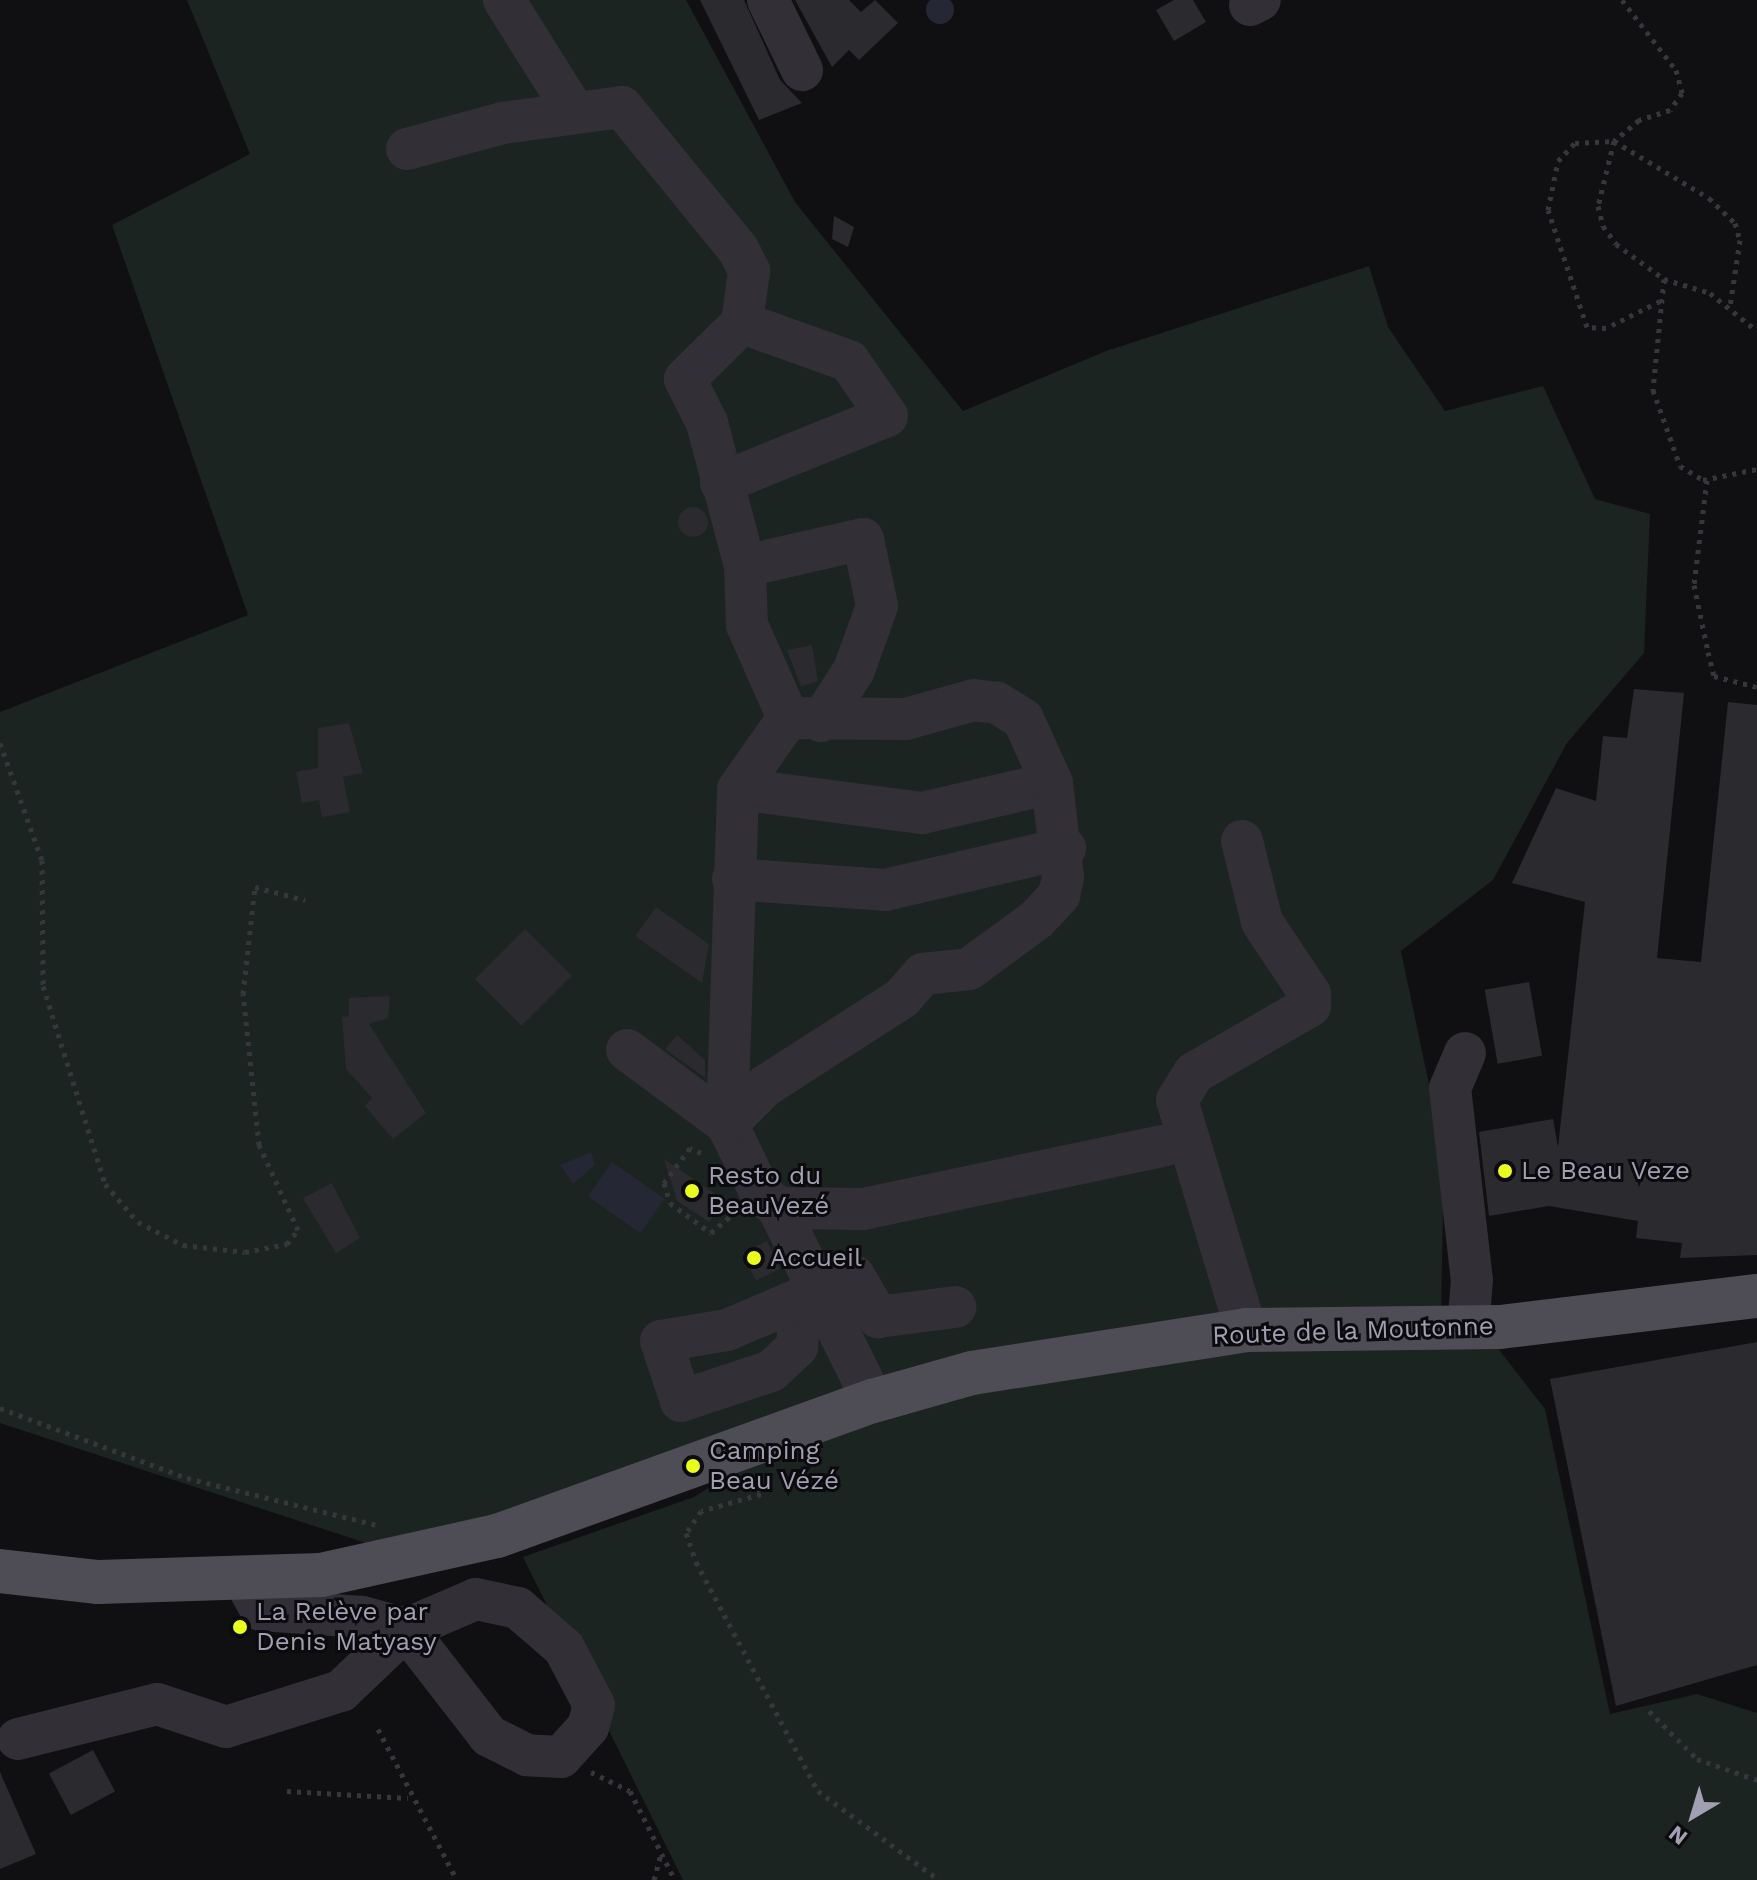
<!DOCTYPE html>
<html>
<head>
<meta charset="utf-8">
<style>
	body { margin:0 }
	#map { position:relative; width:1757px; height:1880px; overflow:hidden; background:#100f11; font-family:"Work Sans",sans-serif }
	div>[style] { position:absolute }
	.green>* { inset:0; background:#1b2420 }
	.water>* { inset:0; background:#252735; transform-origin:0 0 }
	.round { border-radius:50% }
	.building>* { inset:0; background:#2b2a2e; transform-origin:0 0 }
	.path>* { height:5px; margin-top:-2.5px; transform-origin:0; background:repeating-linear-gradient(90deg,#37363d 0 4px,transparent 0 10px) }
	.minor>* { height:42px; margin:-21px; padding:0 21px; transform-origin:21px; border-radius:21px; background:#323036 }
	.major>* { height:44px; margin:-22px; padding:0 22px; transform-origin:22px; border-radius:22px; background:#4e4c55 }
	.dots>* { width:22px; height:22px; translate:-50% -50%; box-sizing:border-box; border:4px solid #0b0a0c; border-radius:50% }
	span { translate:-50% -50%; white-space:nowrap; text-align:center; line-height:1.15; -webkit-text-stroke:6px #0b0a0c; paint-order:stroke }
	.poi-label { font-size:26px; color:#a29fb3 }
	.left { translate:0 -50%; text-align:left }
	.street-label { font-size:26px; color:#a29fb3 }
	.north { position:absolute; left:1653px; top:1776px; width:80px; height:80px; -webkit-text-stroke:6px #0b0a0c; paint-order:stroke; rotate:218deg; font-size:22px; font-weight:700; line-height:32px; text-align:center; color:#a29fb3 }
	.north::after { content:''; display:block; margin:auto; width:28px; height:36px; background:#a29fb3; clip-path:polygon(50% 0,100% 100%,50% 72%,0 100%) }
</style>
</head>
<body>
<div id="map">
	<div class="green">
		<i style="clip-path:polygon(187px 0,686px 0,795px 202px,963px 411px,1106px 351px,1369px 266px,1388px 327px,1445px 411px,1543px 386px,1595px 499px,1650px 514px,1644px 653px,1567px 743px,1493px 880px,1401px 951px,1444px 1156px,1441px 1315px,1210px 1320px,535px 1507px,369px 1544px,0 1423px,0 712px,248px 615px,112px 225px,250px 154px)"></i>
		<i style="clip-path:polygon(1490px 1338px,1545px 1409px,1610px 1714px,1697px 1694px,1757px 1713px,1757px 1880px,683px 1880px,523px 1557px,694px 1497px,767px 1451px,980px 1381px,1232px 1343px)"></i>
	</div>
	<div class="water">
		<i class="round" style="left:926px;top:-4px;width:28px;height:28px"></i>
		<i style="clip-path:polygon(591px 1152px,595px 1165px,573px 1184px,560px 1165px)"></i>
		<i style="left:612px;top:1162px;width:64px;height:42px;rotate:35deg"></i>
	</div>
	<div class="building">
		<i style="clip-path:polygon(700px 0,744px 0,780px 80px,802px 103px,759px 120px)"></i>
		<i style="clip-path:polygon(795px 0,849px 0,861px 12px,875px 0,898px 23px,859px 60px,849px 50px,832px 67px)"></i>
		<i style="clip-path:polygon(1174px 0,1193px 0,1206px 22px,1174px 41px,1156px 10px)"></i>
		<i style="clip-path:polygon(834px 216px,854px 227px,848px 247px,832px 239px)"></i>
		<i class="round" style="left:678px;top:507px;width:30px;height:30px"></i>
		<i style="clip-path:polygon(812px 645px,818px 681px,801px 687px,787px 650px)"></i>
		<i style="clip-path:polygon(1634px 689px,1684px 693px,1657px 958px,1701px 962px,1728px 702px,1757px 705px,1757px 1255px,1680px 1258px,1682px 1243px,1636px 1238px,1638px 1221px,1549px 1206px,1489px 1216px,1479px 1132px,1553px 1119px,1558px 1147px,1585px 902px,1512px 883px,1556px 788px,1596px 801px,1603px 736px,1627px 738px)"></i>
		<i style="clip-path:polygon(349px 723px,363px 773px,343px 777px,350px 812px,322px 817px,319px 800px,302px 803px,296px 772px,318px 768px,318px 728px)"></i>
		<i style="clip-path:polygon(656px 907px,709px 944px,702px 983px,635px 936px)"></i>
		<i style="left:525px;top:929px;width:66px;height:71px;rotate:45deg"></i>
		<i style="left:1529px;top:982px;width:75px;height:45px;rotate:80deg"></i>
		<i style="clip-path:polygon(390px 996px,388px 1018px,369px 1024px,426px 1113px,393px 1139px,365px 1106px,372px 1098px,346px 1069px,342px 1017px,349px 1016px,349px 998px)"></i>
		<i style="clip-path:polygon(677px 1035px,705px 1060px,705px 1078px,665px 1049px)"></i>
		<i style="clip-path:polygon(664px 1159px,723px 1199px,709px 1222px,677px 1201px)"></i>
		<i style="clip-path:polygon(332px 1183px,360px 1238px,336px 1253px,303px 1198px)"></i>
		<i style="left:767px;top:1241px;width:31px;height:27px;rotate:65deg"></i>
		<i style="clip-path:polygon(1757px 1342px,1757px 1665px,1616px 1706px,1550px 1379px)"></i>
		<i style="left:93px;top:1750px;width:47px;height:50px;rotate:62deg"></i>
		<i style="clip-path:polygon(0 1772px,36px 1854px,0 1869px)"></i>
	</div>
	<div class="path">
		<i style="left:1622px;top:0;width:88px;rotate:52.4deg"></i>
		<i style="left:1676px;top:70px;width:24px;rotate:75deg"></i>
		<i style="left:1682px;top:93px;width:21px;rotate:125deg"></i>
		<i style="left:1670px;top:110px;width:33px;rotate:162deg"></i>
		<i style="left:1639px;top:120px;width:33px;rotate:140deg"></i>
		<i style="left:1614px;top:141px;width:67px;rotate:103.8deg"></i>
		<i style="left:1598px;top:206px;width:21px;rotate:76deg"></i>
		<i style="left:1603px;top:226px;width:22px;rotate:54deg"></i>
		<i style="left:1616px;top:244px;width:59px;rotate:36.1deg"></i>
		<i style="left:1664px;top:279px;width:112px;rotate:95.7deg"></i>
		<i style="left:1653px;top:390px;width:81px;rotate:70.4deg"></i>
		<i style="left:1680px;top:466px;width:27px;rotate:31deg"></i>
		<i style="left:1703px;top:480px;width:55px;rotate:-11.5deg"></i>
		<i style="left:1664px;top:279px;width:48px;rotate:16.9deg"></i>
		<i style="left:1710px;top:293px;width:60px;rotate:39deg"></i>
		<i style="left:1660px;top:301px;width:60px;rotate:153.4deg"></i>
		<i style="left:1606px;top:328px;width:19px;rotate:-177deg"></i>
		<i style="left:1587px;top:327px;width:123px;rotate:-108.4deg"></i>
		<i style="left:1548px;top:210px;width:50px;rotate:-78.5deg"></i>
		<i style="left:1558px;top:161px;width:25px;rotate:-47deg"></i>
		<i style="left:1575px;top:143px;width:39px;rotate:-3deg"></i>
		<i style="left:1614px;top:141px;width:111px;rotate:31deg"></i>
		<i style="left:1709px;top:198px;width:36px;rotate:44deg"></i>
		<i style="left:1735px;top:223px;width:18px;rotate:74deg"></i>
		<i style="left:1740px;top:240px;width:67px;rotate:98.6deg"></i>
		<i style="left:1707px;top:480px;width:106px;rotate:97.1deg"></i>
		<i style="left:1694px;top:585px;width:68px;rotate:78.2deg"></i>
		<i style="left:1708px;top:652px;width:25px;rotate:76deg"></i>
		<i style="left:1714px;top:676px;width:44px;rotate:14.3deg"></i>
		<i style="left:0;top:743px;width:124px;rotate:70.3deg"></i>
		<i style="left:42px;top:860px;width:126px;rotate:89.5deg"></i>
		<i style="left:43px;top:986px;width:207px;rotate:72.6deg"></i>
		<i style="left:105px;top:1184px;width:50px;rotate:49deg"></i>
		<i style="left:138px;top:1222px;width:51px;rotate:27.1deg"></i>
		<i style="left:183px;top:1245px;width:62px;rotate:6.4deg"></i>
		<i style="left:245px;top:1252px;width:43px;rotate:-10.8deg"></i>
		<i style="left:287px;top:1244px;width:18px;rotate:-52deg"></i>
		<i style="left:298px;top:1230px;width:94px;rotate:-114.6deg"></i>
		<i style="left:259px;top:1145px;width:152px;rotate:-96deg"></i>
		<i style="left:243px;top:994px;width:108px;rotate:-83.6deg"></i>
		<i style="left:255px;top:887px;width:52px;rotate:14.6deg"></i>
		<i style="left:701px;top:1153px;width:12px;rotate:-156deg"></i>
		<i style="left:690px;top:1148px;width:44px;rotate:126.6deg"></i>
		<i style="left:664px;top:1183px;width:21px;rotate:73deg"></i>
		<i style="left:670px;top:1203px;width:51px;rotate:36.2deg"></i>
		<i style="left:711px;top:1233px;width:30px;rotate:-41deg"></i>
		<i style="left:0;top:1408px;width:200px;rotate:20.5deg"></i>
		<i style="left:187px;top:1478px;width:196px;rotate:13.9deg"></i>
		<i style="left:756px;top:1478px;width:17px;rotate:73deg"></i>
		<i style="left:761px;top:1494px;width:62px;rotate:164.2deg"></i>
		<i style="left:701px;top:1511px;width:27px;rotate:124deg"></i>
		<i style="left:686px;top:1533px;width:31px;rotate:71deg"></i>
		<i style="left:696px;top:1562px;width:259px;rotate:62deg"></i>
		<i style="left:818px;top:1791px;width:150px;rotate:36.3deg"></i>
		<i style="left:1649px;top:1711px;width:68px;rotate:45deg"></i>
		<i style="left:1697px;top:1759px;width:64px;rotate:19.3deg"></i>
		<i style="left:378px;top:1729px;width:170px;rotate:62.4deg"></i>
		<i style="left:591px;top:1772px;width:43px;rotate:26deg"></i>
		<i style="left:630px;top:1791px;width:100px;rotate:63.2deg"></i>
		<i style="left:287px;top:1791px;width:121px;rotate:3.3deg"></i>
		<i style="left:654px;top:1880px;width:28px;rotate:-75deg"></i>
	</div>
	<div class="minor">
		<i style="left:504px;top:0;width:133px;rotate:57.9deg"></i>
		<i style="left:768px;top:0;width:78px;rotate:64.1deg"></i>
		<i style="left:1250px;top:5px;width:11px;rotate:-27deg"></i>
		<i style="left:407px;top:149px;width:98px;rotate:-15.3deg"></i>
		<i style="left:502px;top:123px;width:121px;rotate:-7.6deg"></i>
		<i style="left:622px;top:107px;width:183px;rotate:50.8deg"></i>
		<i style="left:738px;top:249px;width:25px;rotate:63deg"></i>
		<i style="left:749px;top:271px;width:52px;rotate:97.7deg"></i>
		<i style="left:742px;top:323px;width:80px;rotate:135.5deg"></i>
		<i style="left:685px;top:379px;width:49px;rotate:63.4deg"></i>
		<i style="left:707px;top:423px;width:148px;rotate:75.1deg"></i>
		<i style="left:745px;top:566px;width:59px;rotate:88.1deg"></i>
		<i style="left:747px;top:625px;width:102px;rotate:66.2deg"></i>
		<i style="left:721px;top:483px;width:179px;rotate:-22deg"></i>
		<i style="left:887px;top:416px;width:67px;rotate:-124.6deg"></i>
		<i style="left:849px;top:361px;width:114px;rotate:-160.4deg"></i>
		<i style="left:745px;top:566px;width:121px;rotate:-12.9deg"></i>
		<i style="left:863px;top:539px;width:68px;rotate:78.2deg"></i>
		<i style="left:877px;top:606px;width:68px;rotate:109.8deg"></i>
		<i style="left:854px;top:670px;width:61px;rotate:122.9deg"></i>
		<i style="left:739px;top:789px;width:185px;rotate:7.5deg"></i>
		<i style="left:922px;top:813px;width:133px;rotate:-13deg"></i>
		<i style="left:1242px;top:841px;width:83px;rotate:76.1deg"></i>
		<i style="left:1262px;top:922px;width:87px;rotate:56.3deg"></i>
		<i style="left:1310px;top:994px;width:12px;rotate:90deg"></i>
		<i style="left:1310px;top:1006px;width:134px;rotate:150deg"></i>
		<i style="left:1194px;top:1073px;width:32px;rotate:122deg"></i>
		<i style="left:1177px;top:1100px;width:240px;rotate:73.3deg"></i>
		<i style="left:733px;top:879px;width:152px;rotate:4.1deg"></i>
		<i style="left:885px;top:890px;width:185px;rotate:-13.1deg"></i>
		<i style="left:627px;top:1050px;width:124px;rotate:36.5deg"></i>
		<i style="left:727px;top:1124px;width:76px;rotate:64.1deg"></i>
		<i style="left:760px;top:1192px;width:24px;rotate:42deg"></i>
		<i style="left:778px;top:1208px;width:85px;rotate:0.7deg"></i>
		<i style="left:863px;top:1209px;width:307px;rotate:-11.9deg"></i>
		<i style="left:1465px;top:1053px;width:38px;rotate:113deg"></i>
		<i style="left:1450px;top:1088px;width:193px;rotate:83.5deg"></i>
		<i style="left:1472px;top:1280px;width:47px;rotate:94.9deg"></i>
		<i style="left:727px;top:1124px;width:54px;rotate:-45deg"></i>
		<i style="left:765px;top:1086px;width:163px;rotate:-32.7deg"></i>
		<i style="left:902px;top:998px;width:32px;rotate:-49deg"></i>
		<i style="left:923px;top:974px;width:46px;rotate:-6.2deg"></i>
		<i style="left:969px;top:969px;width:84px;rotate:-36.3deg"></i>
		<i style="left:1037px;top:919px;width:33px;rotate:-47deg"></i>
		<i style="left:1059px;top:895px;width:18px;rotate:-77deg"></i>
		<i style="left:1063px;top:877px;width:95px;rotate:-96.7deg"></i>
		<i style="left:1052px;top:783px;width:70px;rotate:-114.4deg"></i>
		<i style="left:1023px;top:719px;width:31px;rotate:-148deg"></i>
		<i style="left:997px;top:703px;width:23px;rotate:-173deg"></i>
		<i style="left:974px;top:700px;width:71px;rotate:164.4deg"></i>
		<i style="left:906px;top:719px;width:118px;rotate:-179.5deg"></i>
		<i style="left:727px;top:1124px;width:335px;rotate:-88.1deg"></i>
		<i style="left:738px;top:789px;width:87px;rotate:-54.8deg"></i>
		<i style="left:778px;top:1208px;width:215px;rotate:63.8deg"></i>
		<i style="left:801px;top:1300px;width:47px;rotate:94.9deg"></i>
		<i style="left:797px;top:1347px;width:35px;rotate:137deg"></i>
		<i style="left:771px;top:1371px;width:95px;rotate:161.6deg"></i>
		<i style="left:681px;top:1401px;width:63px;rotate:-108.4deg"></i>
		<i style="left:661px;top:1341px;width:67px;rotate:-9.5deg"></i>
		<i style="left:727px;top:1330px;width:138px;rotate:-23deg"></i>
		<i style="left:854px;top:1276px;width:48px;rotate:59.7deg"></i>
		<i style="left:878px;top:1317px;width:78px;rotate:-7.4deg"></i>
		<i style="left:476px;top:1599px;width:43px;rotate:12.1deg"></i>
		<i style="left:518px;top:1608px;width:61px;rotate:41deg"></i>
		<i style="left:564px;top:1648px;width:64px;rotate:62.2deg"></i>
		<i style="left:594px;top:1705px;width:23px;rotate:105deg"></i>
		<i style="left:588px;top:1727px;width:40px;rotate:132deg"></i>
		<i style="left:561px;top:1757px;width:34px;rotate:-177deg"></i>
		<i style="left:527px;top:1755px;width:42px;rotate:-153.4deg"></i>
		<i style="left:489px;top:1736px;width:135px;rotate:-127.8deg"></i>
		<i style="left:406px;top:1629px;width:76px;rotate:-23.2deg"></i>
		<i style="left:18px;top:1739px;width:143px;rotate:-14.1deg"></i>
		<i style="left:157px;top:1704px;width:73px;rotate:18.4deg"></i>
		<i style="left:226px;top:1727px;width:121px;rotate:-17.4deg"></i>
		<i style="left:341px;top:1691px;width:90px;rotate:-43.6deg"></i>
		<i style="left:406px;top:1629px;width:46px;rotate:-164.7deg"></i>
		<i style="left:362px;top:1617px;width:101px;rotate:-176deg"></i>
		<i style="left:261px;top:1610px;width:37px;rotate:-119deg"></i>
	</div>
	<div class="major">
		<i style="left:0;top:1571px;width:99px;rotate:6.4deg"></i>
		<i style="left:98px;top:1582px;width:223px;rotate:-1.8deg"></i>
		<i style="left:321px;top:1575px;width:180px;rotate:-12.5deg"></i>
		<i style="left:497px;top:1536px;width:400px;rotate:-19.8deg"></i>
		<i style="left:873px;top:1401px;width:103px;rotate:-15.8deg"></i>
		<i style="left:972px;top:1373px;width:277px;rotate:-8.9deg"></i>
		<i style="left:1246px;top:1330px;width:254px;rotate:-0.7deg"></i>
		<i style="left:1500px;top:1327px;width:259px;rotate:-6.9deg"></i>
	</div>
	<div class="dots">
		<i style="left:1505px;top:1171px;background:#e9ff19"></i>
		<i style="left:692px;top:1191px;background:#e9ff19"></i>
		<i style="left:754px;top:1258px;background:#e9ff19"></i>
		<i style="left:693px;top:1466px;background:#e9ff19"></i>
		<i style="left:240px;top:1627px;background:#e9ff19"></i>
	</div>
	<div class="poi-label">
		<span class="left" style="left:1521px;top:1171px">Le Beau Veze</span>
		<span class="left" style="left:708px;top:1191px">Resto du<br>BeauVezé</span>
		<span class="left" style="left:770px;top:1258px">Accueil</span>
		<span class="left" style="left:709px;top:1466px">Camping<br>Beau Vézé</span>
		<span class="left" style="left:256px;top:1627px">La Relève par<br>Denis Matyasy</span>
	</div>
	<div class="street-label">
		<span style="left:1353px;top:1331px;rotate:-2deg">Route de la Moutonne</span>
	</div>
	<div class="north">N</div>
</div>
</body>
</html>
